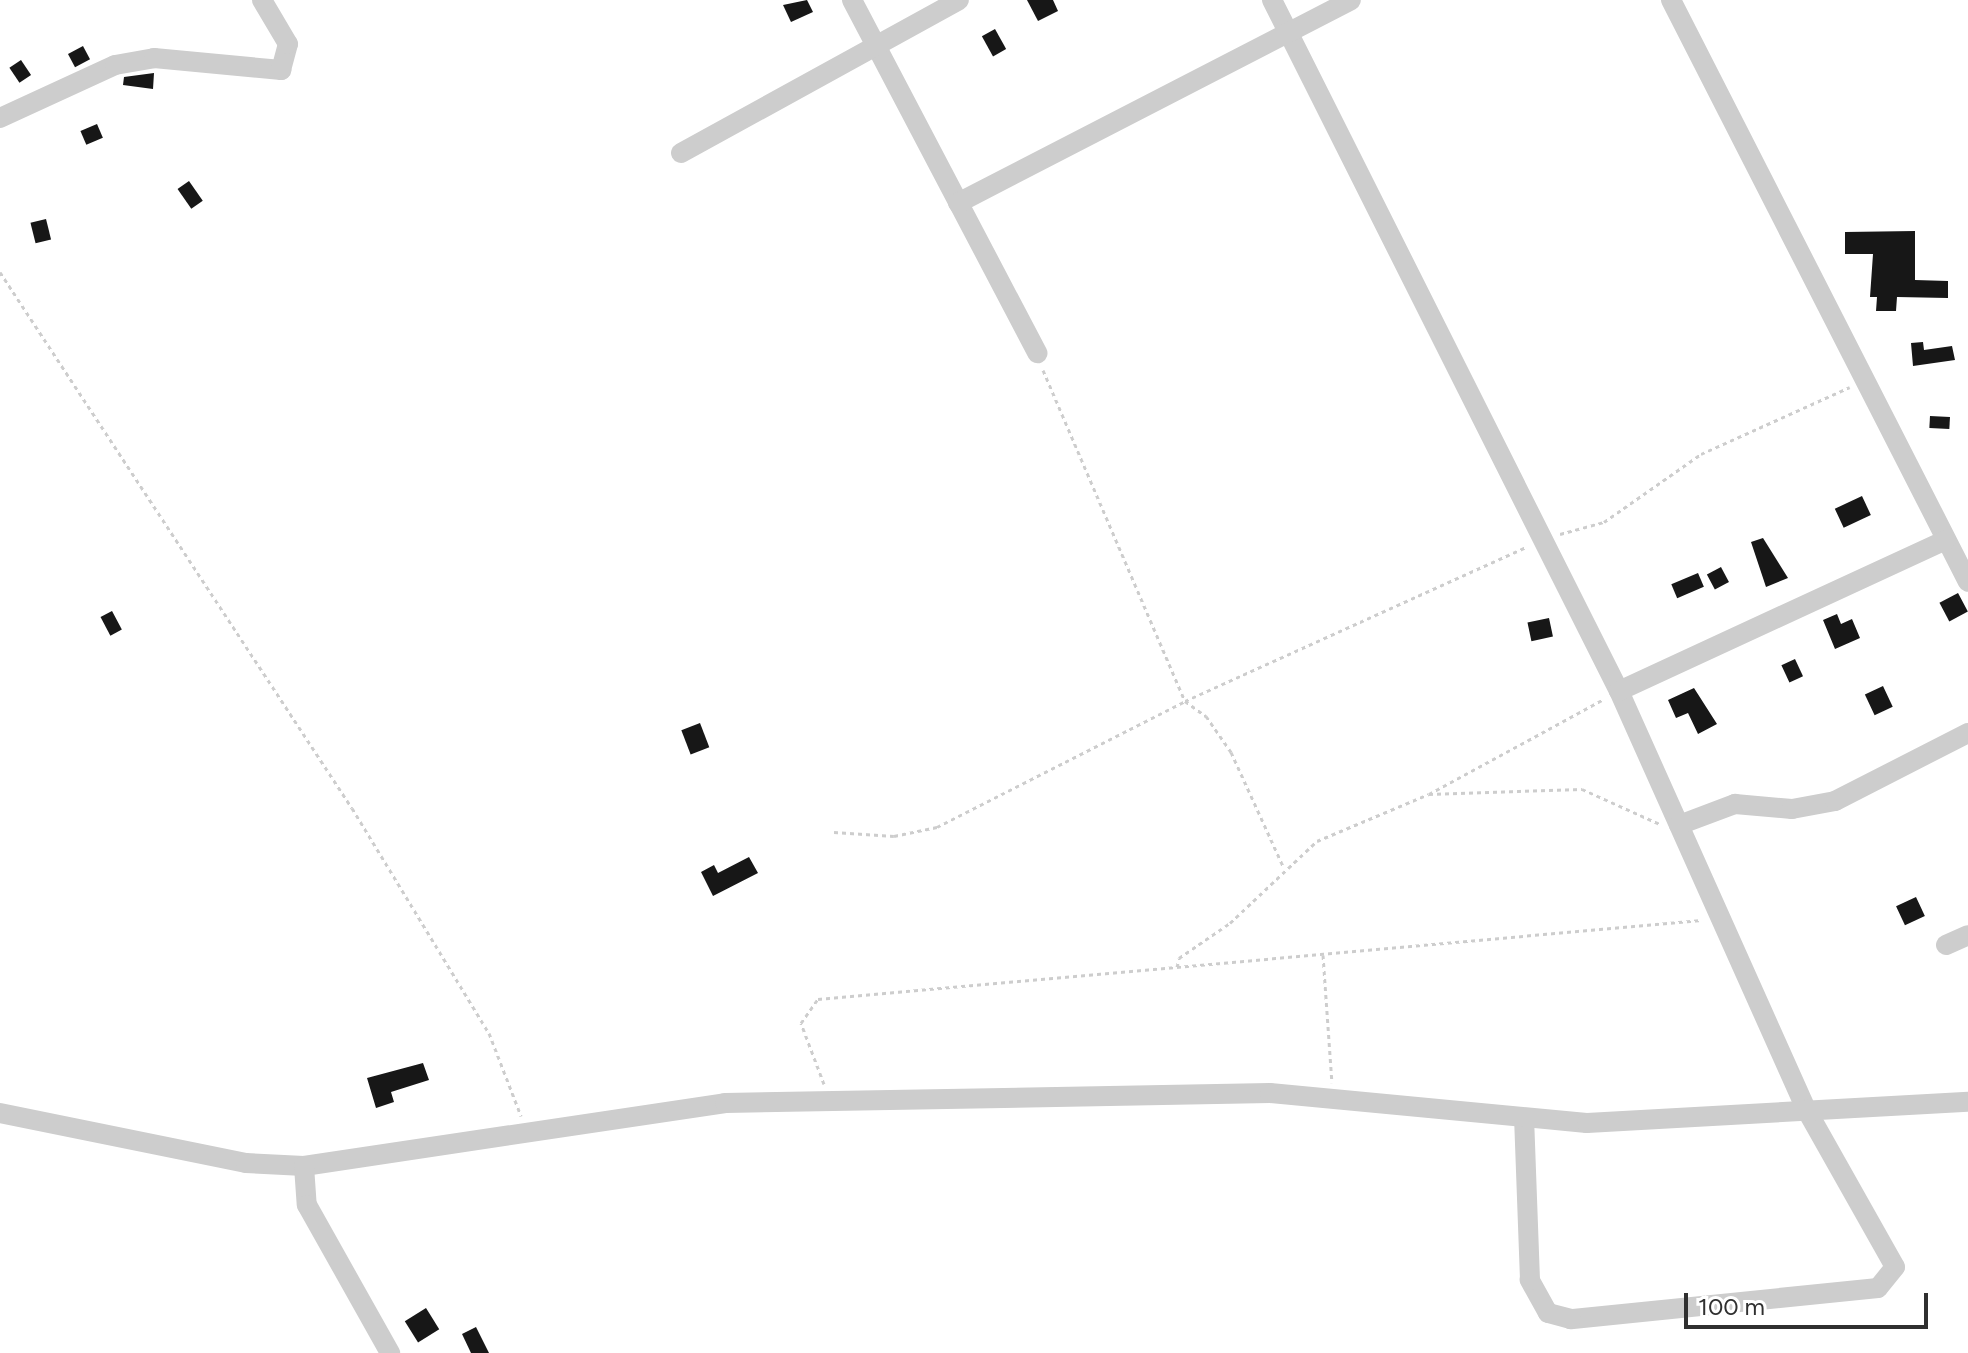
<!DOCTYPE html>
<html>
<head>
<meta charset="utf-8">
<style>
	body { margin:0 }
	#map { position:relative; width:1968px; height:1353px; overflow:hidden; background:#fff; font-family:Figtree,sans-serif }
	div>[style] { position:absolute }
	.building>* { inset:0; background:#171717; transform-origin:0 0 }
	.path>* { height:3px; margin-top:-1.5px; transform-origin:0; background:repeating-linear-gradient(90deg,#cdcdcd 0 4px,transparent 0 8px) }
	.minor>* { height:20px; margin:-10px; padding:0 10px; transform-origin:10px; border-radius:10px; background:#cdcdcd }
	span { translate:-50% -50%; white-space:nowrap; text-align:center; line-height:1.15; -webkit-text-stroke:8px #fff; paint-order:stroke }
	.scale { position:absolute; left:1684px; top:1293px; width:244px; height:36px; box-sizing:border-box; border:4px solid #303030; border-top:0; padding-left:10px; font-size:24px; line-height:28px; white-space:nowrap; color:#303030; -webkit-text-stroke:6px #fff; paint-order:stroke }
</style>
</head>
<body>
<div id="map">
	<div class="building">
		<i style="clip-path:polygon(807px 0,813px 12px,791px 22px,783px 5px)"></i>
		<i style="clip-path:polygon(1027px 0,1053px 0,1058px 11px,1038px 21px)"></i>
		<i style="left:995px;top:29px;width:23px;height:15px;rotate:61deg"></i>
		<i style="left:83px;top:46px;width:15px;height:17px;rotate:62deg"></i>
		<i style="left:21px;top:60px;width:18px;height:14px;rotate:56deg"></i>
		<i style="clip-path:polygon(154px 73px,153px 89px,123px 85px,124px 77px)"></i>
		<i style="left:97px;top:124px;width:15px;height:18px;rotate:67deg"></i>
		<i style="left:189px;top:181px;width:24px;height:14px;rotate:55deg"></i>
		<i style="left:46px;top:219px;width:21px;height:16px;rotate:76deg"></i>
		<i style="clip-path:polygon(1915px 231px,1915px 280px,1948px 281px,1948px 298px,1897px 297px,1896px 311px,1876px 311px,1877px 297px,1870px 297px,1873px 254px,1845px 254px,1845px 232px)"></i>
		<i style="clip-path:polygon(1923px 342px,1924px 350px,1952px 346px,1955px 360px,1913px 366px,1911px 343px)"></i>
		<i style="left:1930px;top:416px;width:20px;height:12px;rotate:3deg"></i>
		<i style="left:1862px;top:496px;width:21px;height:30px;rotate:65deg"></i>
		<i style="clip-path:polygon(1763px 538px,1788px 578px,1766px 587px,1751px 542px)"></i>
		<i style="left:1721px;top:567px;width:17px;height:16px;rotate:62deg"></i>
		<i style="left:1698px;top:573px;width:15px;height:29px;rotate:67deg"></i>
		<i style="left:1958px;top:593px;width:21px;height:21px;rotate:62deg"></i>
		<i style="left:112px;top:611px;width:21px;height:13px;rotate:62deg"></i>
		<i style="clip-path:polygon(1837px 614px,1841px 624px,1852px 619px,1860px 638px,1835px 649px,1823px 620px)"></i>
		<i style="left:1549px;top:618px;width:19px;height:22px;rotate:78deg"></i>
		<i style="left:1795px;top:659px;width:19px;height:15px;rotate:65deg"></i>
		<i style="left:1883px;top:686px;width:23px;height:20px;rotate:65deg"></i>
		<i style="clip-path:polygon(1694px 688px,1717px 724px,1698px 734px,1688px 713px,1676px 718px,1668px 700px)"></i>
		<i style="left:700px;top:723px;width:26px;height:20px;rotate:69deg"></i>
		<i style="clip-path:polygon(749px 857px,758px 873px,713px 896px,701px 872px,714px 865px,718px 873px)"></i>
		<i style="left:1916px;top:897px;width:21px;height:22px;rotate:65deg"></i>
		<i style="clip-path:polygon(423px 1063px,429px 1080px,391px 1092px,394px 1102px,376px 1108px,367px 1078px)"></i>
		<i style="left:426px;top:1308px;width:25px;height:25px;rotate:58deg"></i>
		<i style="clip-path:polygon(476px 1327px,489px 1353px,471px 1353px,462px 1334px)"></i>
	</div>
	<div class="path">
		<i style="left:0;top:272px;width:641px;rotate:56.71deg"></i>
		<i style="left:352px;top:808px;width:263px;rotate:58.7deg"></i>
		<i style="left:489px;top:1033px;width:89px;rotate:68.9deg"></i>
		<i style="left:1043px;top:370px;width:360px;rotate:66.8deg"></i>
		<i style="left:1185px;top:701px;width:26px;rotate:36deg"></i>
		<i style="left:1206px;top:716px;width:44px;rotate:55.2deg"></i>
		<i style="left:1231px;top:752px;width:125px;rotate:65.5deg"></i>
		<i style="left:1560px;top:534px;width:46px;rotate:-15.3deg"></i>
		<i style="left:1604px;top:522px;width:118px;rotate:-35deg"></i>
		<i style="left:1701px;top:454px;width:163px;rotate:-24.2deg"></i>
		<i style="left:1429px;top:794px;width:199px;rotate:-28.5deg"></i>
		<i style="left:834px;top:832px;width:60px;rotate:3.8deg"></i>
		<i style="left:894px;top:836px;width:44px;rotate:-11.8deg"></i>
		<i style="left:937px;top:827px;width:278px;rotate:-26.9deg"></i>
		<i style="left:1185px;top:701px;width:374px;rotate:-24.3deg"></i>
		<i style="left:1323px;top:955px;width:128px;rotate:86deg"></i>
		<i style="left:1177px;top:967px;width:9px;rotate:-77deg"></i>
		<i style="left:1179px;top:958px;width:62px;rotate:-34.5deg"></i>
		<i style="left:1230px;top:923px;width:120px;rotate:-43.3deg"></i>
		<i style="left:1317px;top:841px;width:121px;rotate:-22.8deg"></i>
		<i style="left:1429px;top:794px;width:153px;rotate:-1.9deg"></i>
		<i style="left:1582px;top:789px;width:85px;rotate:24.2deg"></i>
		<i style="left:824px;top:1084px;width:65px;rotate:-110.7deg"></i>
		<i style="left:801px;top:1023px;width:29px;rotate:-55deg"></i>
		<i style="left:818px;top:999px;width:887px;rotate:-5.11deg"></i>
	</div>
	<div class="minor">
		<i style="left:852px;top:0;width:399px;rotate:62.3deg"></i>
		<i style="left:1272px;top:0;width:773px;rotate:63.34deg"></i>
		<i style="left:1619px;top:691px;width:458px;rotate:65.9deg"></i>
		<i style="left:1806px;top:1109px;width:181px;rotate:60.6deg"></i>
		<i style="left:1895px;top:1267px;width:27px;rotate:129deg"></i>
		<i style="left:1878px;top:1288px;width:309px;rotate:174.2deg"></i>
		<i style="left:1571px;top:1319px;width:24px;rotate:-165deg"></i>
		<i style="left:1548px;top:1313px;width:38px;rotate:-119deg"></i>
		<i style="left:1530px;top:1280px;width:161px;rotate:-92.1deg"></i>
		<i style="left:1671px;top:0;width:653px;rotate:62.96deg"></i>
		<i style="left:0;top:118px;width:127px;rotate:-24.7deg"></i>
		<i style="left:115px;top:65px;width:40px;rotate:-10deg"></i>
		<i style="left:154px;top:58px;width:128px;rotate:5.4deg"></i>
		<i style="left:281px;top:70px;width:27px;rotate:-75deg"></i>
		<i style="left:288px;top:44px;width:51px;rotate:-120.6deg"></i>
		<i style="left:681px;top:153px;width:317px;rotate:-28.8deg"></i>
		<i style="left:958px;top:203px;width:442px;rotate:-27.3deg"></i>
		<i style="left:1619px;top:691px;width:360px;rotate:-24.8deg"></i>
		<i style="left:1679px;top:825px;width:60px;rotate:-20.6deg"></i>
		<i style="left:1735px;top:804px;width:57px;rotate:5deg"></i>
		<i style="left:1792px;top:809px;width:44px;rotate:-10.5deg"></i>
		<i style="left:1835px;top:801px;width:149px;rotate:-27.1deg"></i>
		<i style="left:1946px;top:945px;width:24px;rotate:-24deg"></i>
		<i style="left:0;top:1113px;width:251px;rotate:11.5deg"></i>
		<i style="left:246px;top:1163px;width:58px;rotate:3deg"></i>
		<i style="left:304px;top:1166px;width:426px;rotate:-8.5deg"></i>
		<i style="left:725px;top:1103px;width:545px;rotate:-1.05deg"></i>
		<i style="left:1270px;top:1093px;width:318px;rotate:5.4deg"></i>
		<i style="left:1587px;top:1123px;width:382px;rotate:-3.2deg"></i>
		<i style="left:304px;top:1166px;width:39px;rotate:86deg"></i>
		<i style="left:307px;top:1205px;width:170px;rotate:60.7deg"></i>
	</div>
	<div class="scale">100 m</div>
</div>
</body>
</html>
